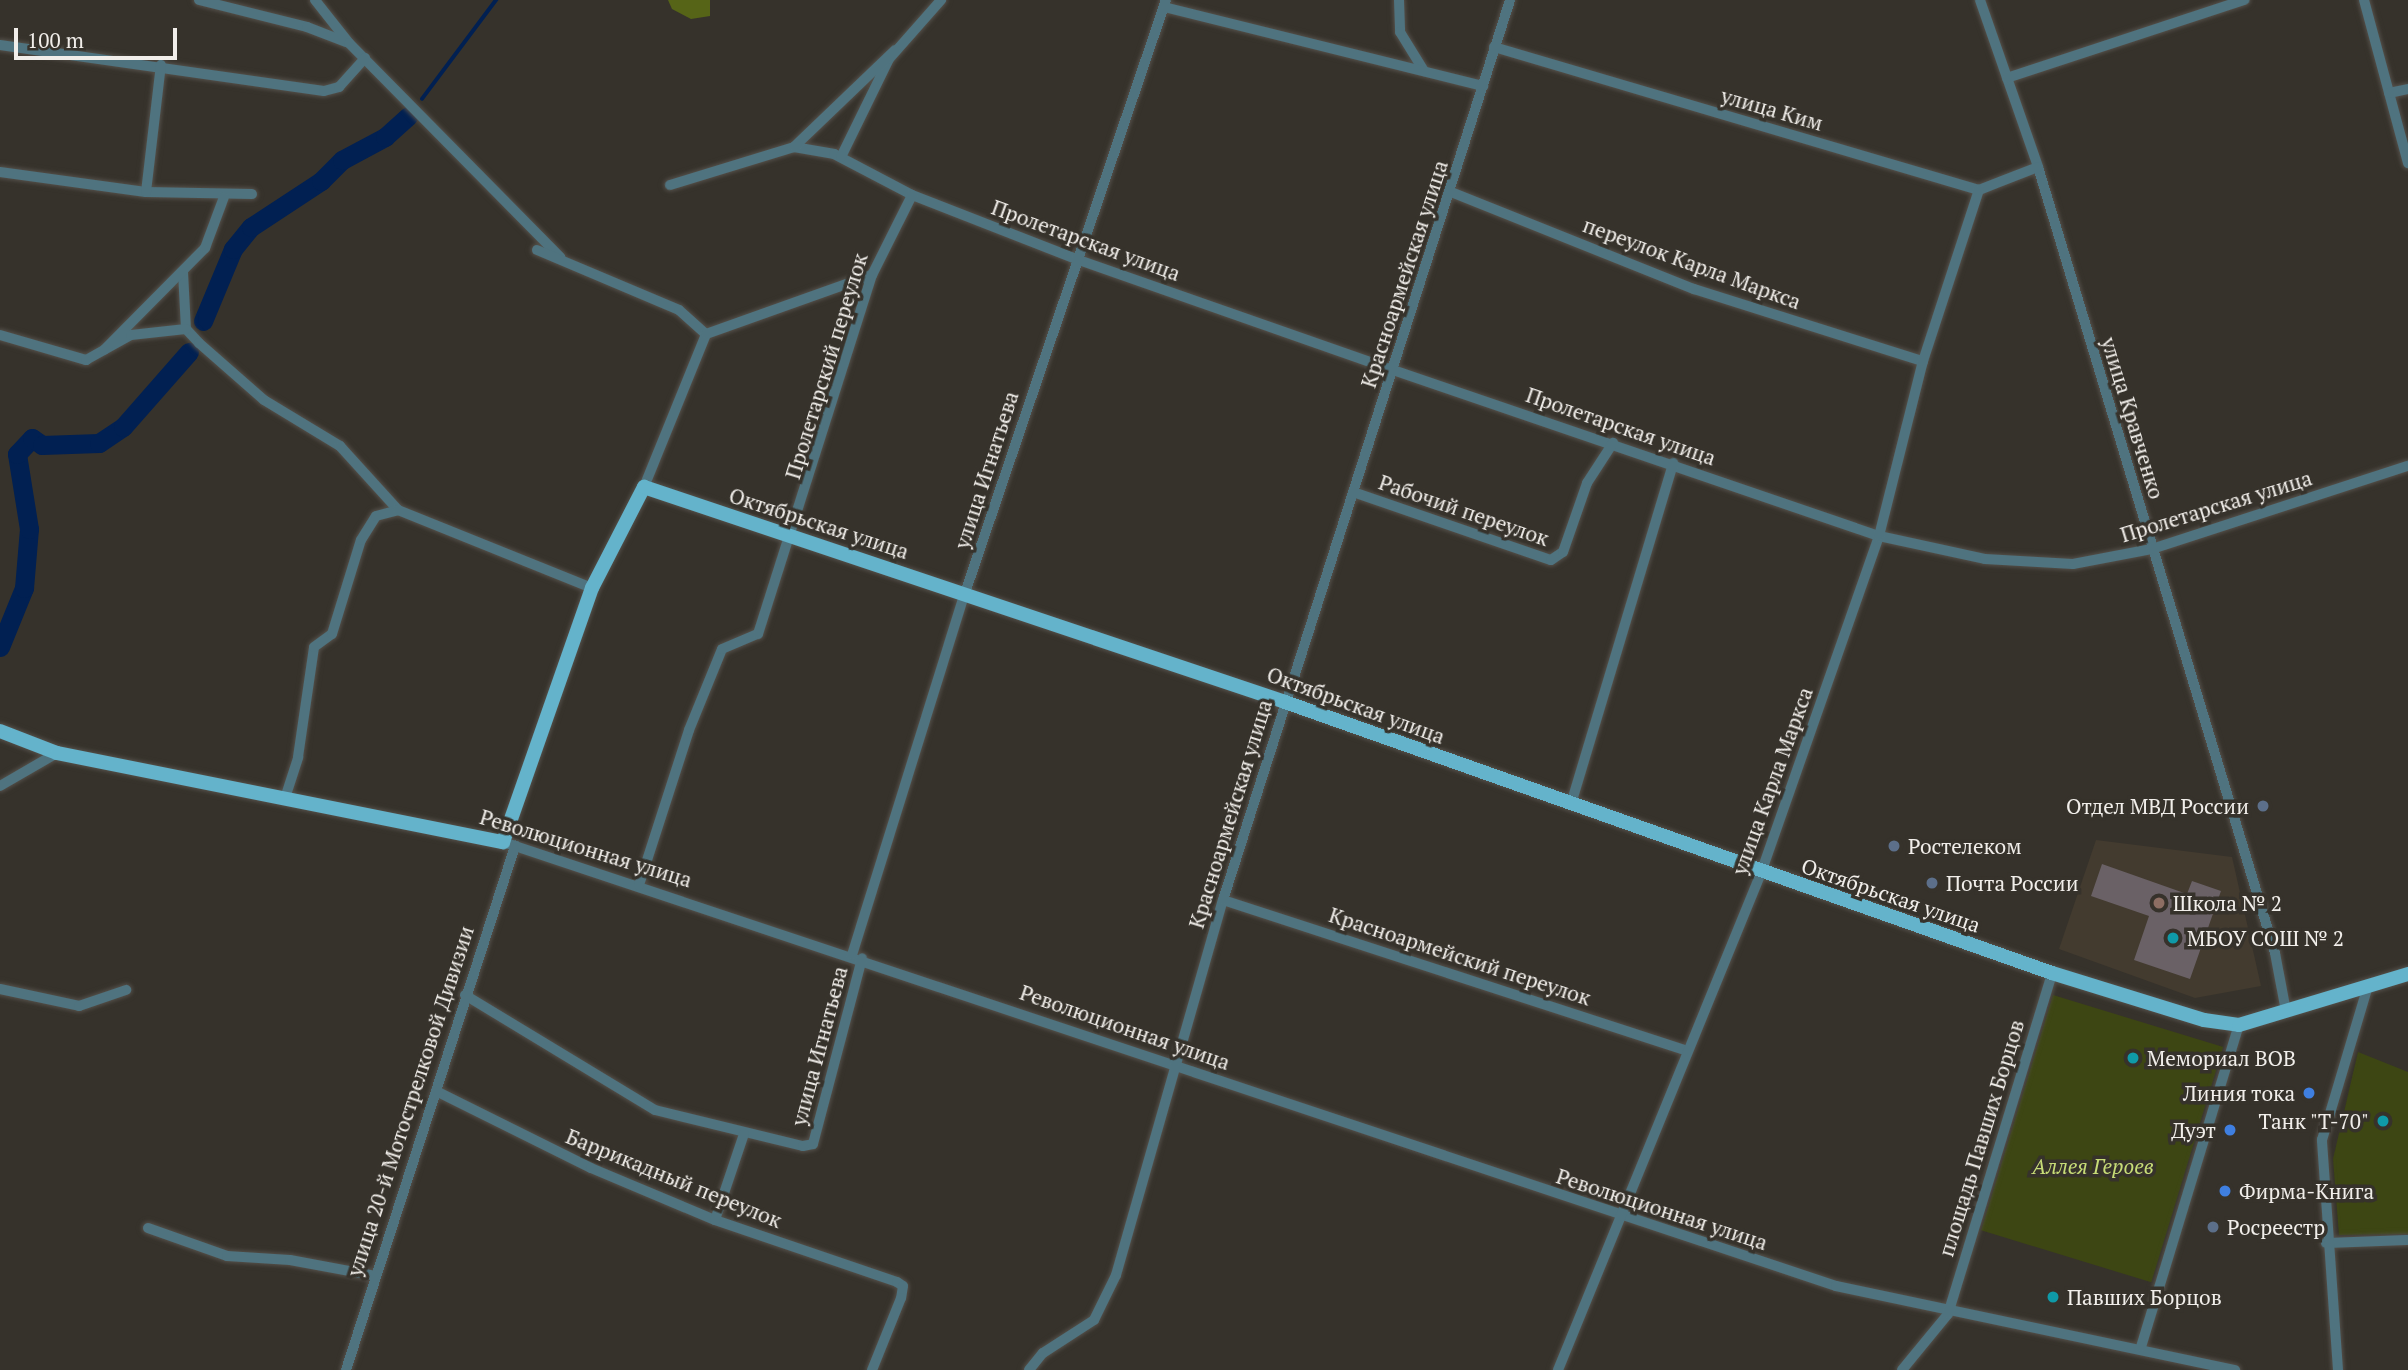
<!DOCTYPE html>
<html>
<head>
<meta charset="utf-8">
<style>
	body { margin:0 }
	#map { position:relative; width:2408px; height:1370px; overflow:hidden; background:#36322b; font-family:"PT Serif",serif }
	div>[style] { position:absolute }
	.built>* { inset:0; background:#433b2f }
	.green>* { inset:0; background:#3d4613; transform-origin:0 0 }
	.forest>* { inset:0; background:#566417 }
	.stream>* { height:3.5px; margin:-1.75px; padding:0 1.75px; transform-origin:1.75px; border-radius:1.75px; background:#012052 }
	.river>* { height:19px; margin:-9.5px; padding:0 9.5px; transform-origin:9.5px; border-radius:9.5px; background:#012052 }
	.building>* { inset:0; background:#6a6166 }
	.roads { filter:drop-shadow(0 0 2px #54504a) drop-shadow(0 0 2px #54504a) }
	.minor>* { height:10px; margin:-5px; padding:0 5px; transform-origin:5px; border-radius:5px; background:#4f737f }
	.major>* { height:14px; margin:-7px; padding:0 7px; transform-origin:7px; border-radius:7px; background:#64b3cb }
	.dots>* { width:19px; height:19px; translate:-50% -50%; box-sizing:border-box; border:4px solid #36322b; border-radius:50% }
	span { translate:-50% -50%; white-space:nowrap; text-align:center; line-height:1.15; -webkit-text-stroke:7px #36322b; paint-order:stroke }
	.street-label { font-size:21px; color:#f1eeea }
	.poi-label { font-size:21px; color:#f1eeea }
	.right { translate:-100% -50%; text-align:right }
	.left { translate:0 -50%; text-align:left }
	.park-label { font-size:21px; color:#c7dc77; font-style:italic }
	.scale { position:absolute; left:14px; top:28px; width:163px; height:32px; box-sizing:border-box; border:4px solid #f1eeea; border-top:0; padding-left:9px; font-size:21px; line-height:24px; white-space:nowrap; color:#f1eeea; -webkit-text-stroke:5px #36322b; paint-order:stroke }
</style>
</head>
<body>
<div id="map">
	<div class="built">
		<i style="clip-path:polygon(2096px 840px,2232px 857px,2261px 986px,2195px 998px,2059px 949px)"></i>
	</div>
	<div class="green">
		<i style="left:2053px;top:995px;width:178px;height:246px;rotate:17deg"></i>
		<i style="clip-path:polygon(2358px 1052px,2408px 1072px,2408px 1234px,2339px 1235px,2333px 1159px)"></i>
	</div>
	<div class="forest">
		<i style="clip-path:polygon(668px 0,710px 0,710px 16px,691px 19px,672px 9px)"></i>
	</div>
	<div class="stream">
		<i style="left:422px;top:99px;width:124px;rotate:-53.2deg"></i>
	</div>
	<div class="river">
		<i style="left:203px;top:321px;width:78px;rotate:-67.4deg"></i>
		<i style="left:233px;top:249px;width:28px;rotate:-51deg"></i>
		<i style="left:251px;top:227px;width:84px;rotate:-33.3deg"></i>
		<i style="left:321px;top:181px;width:30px;rotate:-45deg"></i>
		<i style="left:342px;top:160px;width:49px;rotate:-28.1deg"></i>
		<i style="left:385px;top:137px;width:31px;rotate:-42deg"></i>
		<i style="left:0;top:647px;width:64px;rotate:-67.9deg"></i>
		<i style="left:24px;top:588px;width:59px;rotate:-85.2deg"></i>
		<i style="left:29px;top:529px;width:76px;rotate:-99.1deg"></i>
		<i style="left:17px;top:454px;width:22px;rotate:-47deg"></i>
		<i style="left:32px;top:438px;width:12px;rotate:35deg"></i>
		<i style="left:42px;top:445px;width:57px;rotate:-2deg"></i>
		<i style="left:99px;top:443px;width:29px;rotate:-34deg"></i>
		<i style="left:123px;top:427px;width:100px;rotate:-48.7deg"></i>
	</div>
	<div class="building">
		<i style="clip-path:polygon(2102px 864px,2187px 894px,2192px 881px,2221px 891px,2190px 979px,2134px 960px,2149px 916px,2091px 896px)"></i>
	</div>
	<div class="roads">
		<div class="minor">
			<i style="left:199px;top:0;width:111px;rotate:14deg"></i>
			<i style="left:307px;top:27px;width:42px;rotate:21deg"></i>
			<i style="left:315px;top:0;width:55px;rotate:51.7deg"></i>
			<i style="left:349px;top:43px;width:301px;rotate:45.4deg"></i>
			<i style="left:1399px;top:0;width:32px;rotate:88deg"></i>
			<i style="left:1400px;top:32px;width:46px;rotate:58.4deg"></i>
			<i style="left:1980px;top:0;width:177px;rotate:70.8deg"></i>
			<i style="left:2038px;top:167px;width:821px;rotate:73.22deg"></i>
			<i style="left:2275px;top:953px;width:59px;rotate:79.3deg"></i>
			<i style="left:2364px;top:0;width:169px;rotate:74.9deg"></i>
			<i style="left:1164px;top:7px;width:329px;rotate:13.9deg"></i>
			<i style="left:0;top:45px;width:327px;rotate:8.1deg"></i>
			<i style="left:324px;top:91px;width:16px;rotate:-15deg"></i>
			<i style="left:339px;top:87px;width:39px;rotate:-48deg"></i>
			<i style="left:1494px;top:47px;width:506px;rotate:16.43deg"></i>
			<i style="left:1979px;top:190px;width:63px;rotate:-21.3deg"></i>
			<i style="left:2007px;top:78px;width:250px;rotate:-18.2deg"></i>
			<i style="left:2389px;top:93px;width:19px;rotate:-12deg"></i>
			<i style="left:794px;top:147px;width:41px;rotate:9.9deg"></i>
			<i style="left:834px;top:154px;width:88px;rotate:27.7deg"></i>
			<i style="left:912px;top:195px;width:176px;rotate:21.3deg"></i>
			<i style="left:1076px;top:259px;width:336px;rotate:19.3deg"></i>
			<i style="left:1393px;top:370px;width:514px;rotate:18.86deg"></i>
			<i style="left:1879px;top:536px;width:108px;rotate:12.2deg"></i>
			<i style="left:1985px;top:559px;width:88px;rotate:3.3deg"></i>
			<i style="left:2073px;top:564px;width:80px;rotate:-10.8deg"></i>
			<i style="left:2152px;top:549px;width:269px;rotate:-18deg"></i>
			<i style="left:841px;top:157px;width:109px;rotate:-63.9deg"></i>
			<i style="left:889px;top:59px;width:79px;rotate:-48.6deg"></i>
			<i style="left:0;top:172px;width:147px;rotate:7.8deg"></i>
			<i style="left:146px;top:192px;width:106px;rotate:1.1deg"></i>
			<i style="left:670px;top:185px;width:130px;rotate:-17deg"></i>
			<i style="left:794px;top:147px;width:140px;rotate:-43.8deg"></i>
			<i style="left:146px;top:192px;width:128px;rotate:-83.3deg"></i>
			<i style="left:1451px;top:192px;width:262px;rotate:21.8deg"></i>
			<i style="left:1694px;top:289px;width:240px;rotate:17.5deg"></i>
			<i style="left:537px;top:250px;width:154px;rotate:22.9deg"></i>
			<i style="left:679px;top:310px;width:36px;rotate:42deg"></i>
			<i style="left:183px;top:272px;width:57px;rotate:87deg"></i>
			<i style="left:186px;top:329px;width:19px;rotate:47deg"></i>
			<i style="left:199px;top:343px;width:86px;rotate:41.2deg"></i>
			<i style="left:264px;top:400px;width:89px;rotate:31.2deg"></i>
			<i style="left:340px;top:446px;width:86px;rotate:47.8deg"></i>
			<i style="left:0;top:335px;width:90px;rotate:16.2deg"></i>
			<i style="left:86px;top:360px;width:51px;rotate:-29.1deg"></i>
			<i style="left:131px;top:335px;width:55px;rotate:-6.2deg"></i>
			<i style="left:104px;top:350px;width:144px;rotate:-45.3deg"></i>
			<i style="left:205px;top:248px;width:54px;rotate:-69.6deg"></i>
			<i style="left:644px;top:487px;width:165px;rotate:-67.9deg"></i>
			<i style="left:706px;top:334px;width:176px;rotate:-19.6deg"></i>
			<i style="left:1353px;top:492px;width:209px;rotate:19deg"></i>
			<i style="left:1551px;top:560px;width:14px;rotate:-34deg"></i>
			<i style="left:1563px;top:552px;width:73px;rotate:-70.8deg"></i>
			<i style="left:1587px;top:483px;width:48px;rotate:-57deg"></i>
			<i style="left:0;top:786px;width:66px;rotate:-30.1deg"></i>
			<i style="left:286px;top:795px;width:40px;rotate:-72deg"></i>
			<i style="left:298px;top:757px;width:111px;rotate:-81.7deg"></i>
			<i style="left:314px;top:647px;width:22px;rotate:-36deg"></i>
			<i style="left:332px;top:634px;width:98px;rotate:-72.9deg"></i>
			<i style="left:361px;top:540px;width:28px;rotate:-58deg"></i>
			<i style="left:376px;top:516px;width:23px;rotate:-15deg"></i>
			<i style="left:398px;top:510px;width:209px;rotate:21.9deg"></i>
			<i style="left:1571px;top:804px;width:356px;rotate:-73.3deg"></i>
			<i style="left:503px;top:842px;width:1405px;rotate:18.42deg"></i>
			<i style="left:1836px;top:1286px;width:408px;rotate:11.9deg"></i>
			<i style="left:639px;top:885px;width:163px;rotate:-72.1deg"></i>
			<i style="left:689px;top:730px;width:87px;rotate:-67.8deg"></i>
			<i style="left:722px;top:649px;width:39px;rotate:-23deg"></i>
			<i style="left:758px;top:634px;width:377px;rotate:-72.4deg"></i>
			<i style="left:872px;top:275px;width:89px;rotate:-63.4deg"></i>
			<i style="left:1223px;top:900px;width:487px;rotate:18deg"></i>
			<i style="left:852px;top:955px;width:379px;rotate:-72.7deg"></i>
			<i style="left:965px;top:593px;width:626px;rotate:-71.28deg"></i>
			<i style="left:0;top:989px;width:81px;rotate:12.1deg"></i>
			<i style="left:79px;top:1006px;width:50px;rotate:-18.8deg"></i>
			<i style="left:465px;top:995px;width:222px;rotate:31.2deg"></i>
			<i style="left:655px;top:1110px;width:152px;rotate:13.7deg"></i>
			<i style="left:803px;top:1146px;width:10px;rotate:-11deg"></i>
			<i style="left:813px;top:1144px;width:192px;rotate:-75.2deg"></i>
			<i style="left:436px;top:1091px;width:173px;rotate:26.4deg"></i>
			<i style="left:591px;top:1168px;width:134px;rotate:22.8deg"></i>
			<i style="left:715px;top:1220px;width:192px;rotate:18.8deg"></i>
			<i style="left:897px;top:1282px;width:7px;rotate:34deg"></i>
			<i style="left:903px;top:1286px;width:12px;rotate:99deg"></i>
			<i style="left:901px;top:1298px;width:78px;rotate:111.9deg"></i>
			<i style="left:715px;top:1220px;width:91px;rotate:-71.4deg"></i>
			<i style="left:148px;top:1228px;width:84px;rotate:19.5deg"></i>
			<i style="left:227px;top:1256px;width:63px;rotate:3.6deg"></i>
			<i style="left:290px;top:1260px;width:87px;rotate:10.5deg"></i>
			<i style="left:2326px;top:1243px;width:82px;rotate:-2.1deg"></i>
			<i style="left:2141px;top:1347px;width:337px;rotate:-73.1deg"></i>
			<i style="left:346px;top:1370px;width:551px;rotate:-72.12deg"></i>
			<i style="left:1029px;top:1370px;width:22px;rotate:-51deg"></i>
			<i style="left:1043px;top:1353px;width:61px;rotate:-32.9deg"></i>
			<i style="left:1094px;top:1320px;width:50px;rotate:-63.9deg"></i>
			<i style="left:1116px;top:1275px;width:390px;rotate:-74.1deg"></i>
			<i style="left:1223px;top:900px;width:945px;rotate:-72.31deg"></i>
			<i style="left:1558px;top:1370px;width:537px;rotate:-67.78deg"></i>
			<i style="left:1761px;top:873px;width:357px;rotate:-70.7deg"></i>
			<i style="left:1879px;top:536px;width:180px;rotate:-75.9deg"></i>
			<i style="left:1923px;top:361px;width:180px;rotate:-71.9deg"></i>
			<i style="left:1902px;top:1370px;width:72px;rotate:-50.6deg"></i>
			<i style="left:1948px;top:1314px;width:357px;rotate:-73deg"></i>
			<i style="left:2338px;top:1370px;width:231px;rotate:-94deg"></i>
			<i style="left:2322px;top:1140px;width:161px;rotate:-73.4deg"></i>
		</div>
		<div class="major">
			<i style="left:0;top:731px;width:61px;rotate:21.1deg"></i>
			<i style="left:57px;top:753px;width:455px;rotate:11.3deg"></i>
			<i style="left:503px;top:842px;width:269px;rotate:-70.7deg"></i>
			<i style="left:592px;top:588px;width:114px;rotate:-62.8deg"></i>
			<i style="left:644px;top:487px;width:676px;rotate:18.54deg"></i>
			<i style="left:1285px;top:702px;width:813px;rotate:19.46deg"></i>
			<i style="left:2052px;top:973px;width:159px;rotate:17.2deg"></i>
			<i style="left:2204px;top:1020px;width:35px;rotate:8deg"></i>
			<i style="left:2239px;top:1025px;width:177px;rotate:-16.8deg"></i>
		</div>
	</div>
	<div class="dots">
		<i style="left:2263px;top:806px;background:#5c6f8a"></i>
		<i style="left:1894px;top:846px;background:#5c6f8a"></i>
		<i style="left:1932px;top:883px;background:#5c6f8a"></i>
		<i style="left:2159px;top:903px;background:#8d6e63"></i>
		<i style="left:2173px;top:938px;background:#0f9aa8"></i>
		<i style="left:2133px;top:1058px;background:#0f9aa8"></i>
		<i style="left:2309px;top:1093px;background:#3f7fe0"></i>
		<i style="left:2383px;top:1121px;background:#0f9aa8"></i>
		<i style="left:2230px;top:1130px;background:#3f7fe0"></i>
		<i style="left:2225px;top:1191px;background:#3f7fe0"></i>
		<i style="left:2213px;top:1227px;background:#5c6f8a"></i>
		<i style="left:2053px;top:1297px;background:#0f9aa8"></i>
	</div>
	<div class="street-label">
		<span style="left:1772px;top:109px;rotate:16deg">улица Ким</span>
		<span style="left:1086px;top:240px;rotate:20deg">Пролетарская улица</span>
		<span style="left:1692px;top:263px;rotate:20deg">переулок Карла Маркса</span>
		<span style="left:1404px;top:274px;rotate:-72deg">Красноармейская улица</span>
		<span style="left:826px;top:366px;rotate:-73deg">Пролетарский переулок</span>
		<span style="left:2133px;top:418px;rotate:73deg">улица Кравченко</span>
		<span style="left:1621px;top:426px;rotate:19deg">Пролетарская улица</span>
		<span style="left:986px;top:470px;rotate:-72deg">улица Игнатьева</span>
		<span style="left:2216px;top:506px;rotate:-17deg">Пролетарская улица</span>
		<span style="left:1464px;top:510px;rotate:19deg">Рабочий переулок</span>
		<span style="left:819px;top:523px;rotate:18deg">Октябрьская улица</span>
		<span style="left:1356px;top:705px;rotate:20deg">Октябрьская улица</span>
		<span style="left:1772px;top:781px;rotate:-70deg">улица Карла Маркса</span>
		<span style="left:1230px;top:814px;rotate:-73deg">Красноармейская улица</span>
		<span style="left:586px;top:848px;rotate:17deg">Революционная улица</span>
		<span style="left:1891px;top:895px;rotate:19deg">Октябрьская улица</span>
		<span style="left:1460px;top:956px;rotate:18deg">Красноармейский переулок</span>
		<span style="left:1125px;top:1027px;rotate:19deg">Революционная улица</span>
		<span style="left:819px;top:1046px;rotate:-75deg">улица Игнатьева</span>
		<span style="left:410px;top:1101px;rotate:-72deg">улица 20-й Мотострелковой Дивизии</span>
		<span style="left:1981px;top:1138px;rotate:-73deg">площадь Павших Борцов</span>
		<span style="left:674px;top:1178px;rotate:22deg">Баррикадный переулок</span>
		<span style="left:1662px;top:1209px;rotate:18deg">Революционная улица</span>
	</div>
	<div class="poi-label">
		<span class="right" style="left:2249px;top:806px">Отдел МВД России</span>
		<span class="left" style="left:1908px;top:846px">Ростелеком</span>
		<span class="left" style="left:1946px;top:883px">Почта России</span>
		<span class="left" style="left:2173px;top:903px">Школа № 2</span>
		<span class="left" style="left:2187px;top:938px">МБОУ СОШ № 2</span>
		<span class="left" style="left:2147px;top:1058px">Мемориал ВОВ</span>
		<span class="right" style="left:2295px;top:1093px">Линия тока</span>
		<span class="right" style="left:2369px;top:1121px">Танк "Т-70"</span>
		<span class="right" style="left:2216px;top:1130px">Дуэт</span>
		<span class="left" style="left:2239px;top:1191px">Фирма-Книга</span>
		<span class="left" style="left:2227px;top:1227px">Росреестр</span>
		<span class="left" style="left:2067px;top:1297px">Павших Борцов</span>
	</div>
	<div class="park-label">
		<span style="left:2093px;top:1166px">Аллея Героев</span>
	</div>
	<div class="scale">100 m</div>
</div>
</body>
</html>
